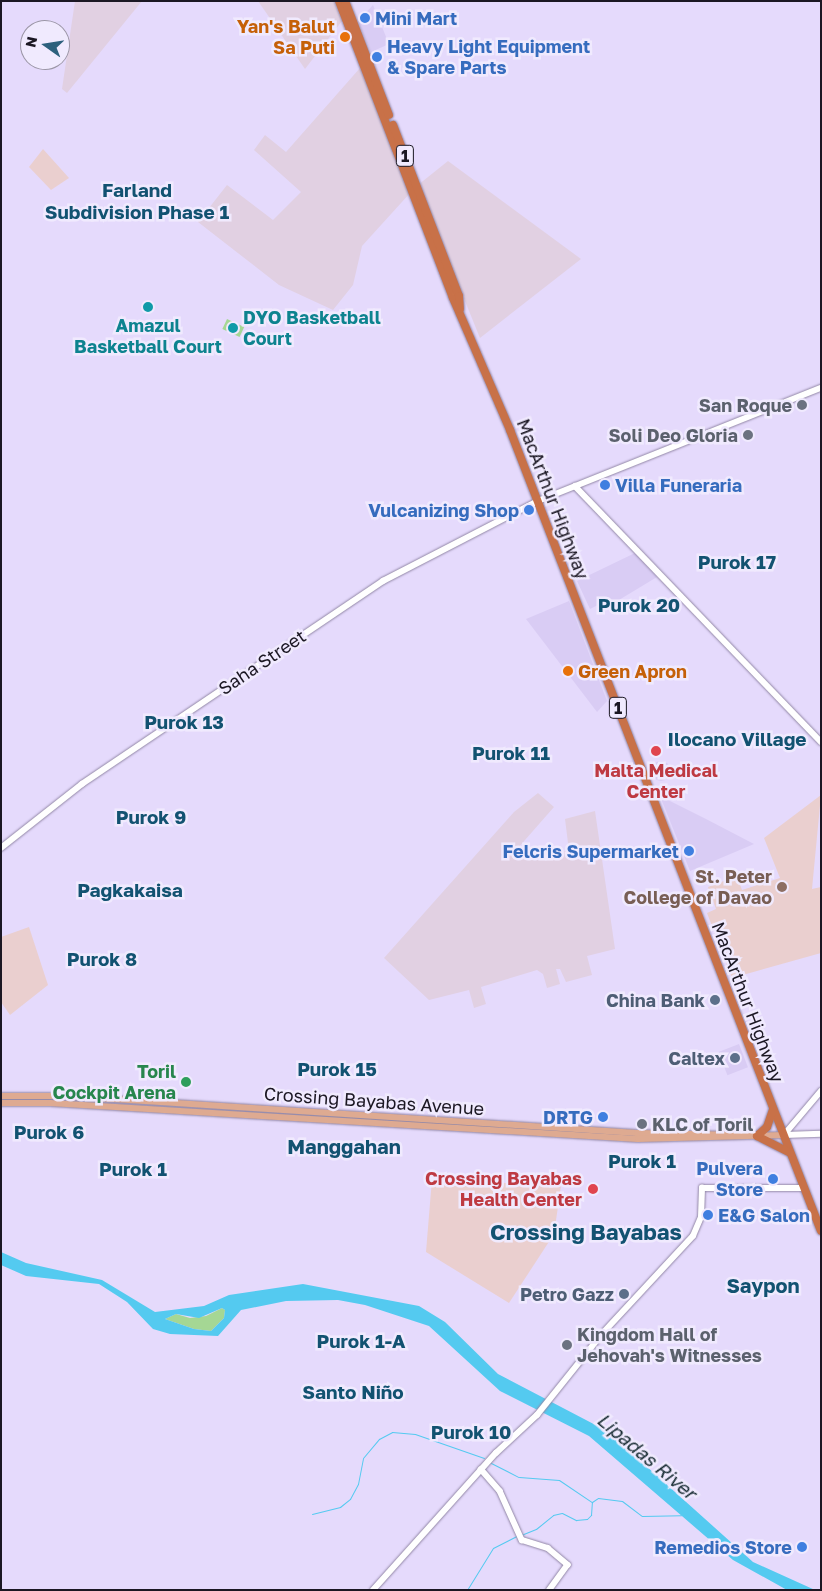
<!DOCTYPE html>
<html>
<head>
<meta charset="utf-8">
<style>
	body { margin:0 }
	#map { position:relative; width:822px; height:1591px; overflow:hidden; background:#e5dafc; font-family:"Golos Text",sans-serif }
	div>[style] { position:absolute }
	.built>* { inset:0; background:#d9ccf4; transform-origin:0 0 }
	.round { border-radius:50% }
	.industrial>* { inset:0; background:#e1d0e2 }
	.education>* { inset:0; background:#eacfcf }
	.green>* { inset:0; background:#a5d794; transform-origin:0 0 }
	.water>* { inset:0; background:#54caf0 }
	.stream>* { height:1px; margin:-0.5px; padding:0 0.5px; transform-origin:0.5px; border-radius:0.5px; background:#54caf0 }
	.roads { filter:drop-shadow(0 0 1px #9287a6) drop-shadow(0 0 1px #9287a6) }
	.secondary>* { height:5.5px; margin:-2.75px; padding:0 2.75px; transform-origin:2.75px; border-radius:2.75px; background:#fff }
	.primary>* { height:6px; margin:-3px; padding:0 3px; transform-origin:3px; border-radius:3px; background:#deaa91 }
	.highway>* { height:8px; margin:-4px; padding:0 4px; transform-origin:4px; border-radius:4px; background:#c87148 }
	.dots>* { width:14px; height:14px; translate:-50% -50%; box-sizing:border-box; border:2px solid #f0eafe; border-radius:50% }
	span { translate:-50% -50%; white-space:nowrap; text-align:center; line-height:1.15; -webkit-text-stroke:5px #f0eafe; paint-order:stroke }
	.shield-label span { padding:1px 4px; background:#f0eafe; border:1px solid; border-radius:4px; -webkit-text-stroke-width:0 }
	.shield-label { font-size:16px; color:#1b1723; font-weight:700 }
	.shop-label { font-size:18px; color:#366cbe; font-weight:700 }
	.left { translate:0 -50%; text-align:left }
	.right { translate:-100% -50%; text-align:right }
	.food-label { font-size:18px; color:#c56008; font-weight:700 }
	.culture-label { font-size:18px; color:#0d838f; font-weight:700 }
	.worship-label { font-size:18px; color:#5b616d; font-weight:700 }
	.street-label { font-size:18px; color:#1b1723 }
	.health-label { font-size:18px; color:#be3a42; font-weight:700 }
	.education-label { font-size:18px; color:#785e54; font-weight:700 }
	.service-label { font-size:18px; color:#4e5e75; font-weight:700 }
	.leisure-label { font-size:18px; color:#27864d; font-weight:700 }
	.neighbourhood-label { font-size:19px; color:#125271; font-weight:700 }
	.water-label { font-size:19px; color:#182c33; font-style:italic }
	.quarter-label { font-size:20px; color:#125271; font-weight:700 }
	.district-label { font-size:22px; color:#125271; font-weight:700 }
	.frame { position:absolute; inset:0; border:2px solid #1b1723; pointer-events:none }
	.north { position:absolute; left:20px; top:20px; width:50px; height:50px; box-sizing:border-box; background:#f0eafe; border:1px solid #9b96a6; border-radius:50%; rotate:283deg; font-size:14px; font-weight:700; line-height:20px; text-align:center; color:#1b1723 }
	.north::after { content:''; display:block; margin:auto; width:18px; height:22px; background:#2d607d; clip-path:polygon(50% 0,100% 100%,50% 72%,0 100%) }
</style>
</head>
<body>
<div id="map">
	<div class="built">
		<i style="clip-path:polygon(373px 5px,389px 44px,371px 52px,358px 21px)"></i>
		<i style="clip-path:polygon(635px 553px,657px 577px,609px 606px,606px 601px,590px 609px,577px 581px)"></i>
		<i style="clip-path:polygon(569px 601px,607px 701px,597px 712px,526px 619px)"></i>
		<i class="round" style="left:651px;top:761px;width:20px;height:20px"></i>
		<i style="clip-path:polygon(660px 796px,706px 819px,754px 844px,690px 871px)"></i>
		<i style="left:739px;top:1044px;width:25px;height:22px;rotate:69deg"></i>
	</div>
	<div class="industrial">
		<i style="clip-path:polygon(75px 1px,142px 1px,67px 93px,62px 89px)"></i>
		<i style="clip-path:polygon(258px 1px,334px 1px,342px 21px,305px 69px)"></i>
		<i style="clip-path:polygon(360px 68px,411px 192px,362px 246px,353px 285px,333px 310px,279px 285px,198px 222px,227px 185px,273px 220px,301px 192px,254px 150px,265px 135px,286px 152px)"></i>
		<i style="clip-path:polygon(448px 161px,581px 259px,480px 338px,418px 185px)"></i>
		<i style="clip-path:polygon(538px 793px,554px 807px,518px 848px,525px 854px,569px 851px,565px 819px,595px 811px,615px 949px,587px 956px,592px 975px,566px 982px,560px 969px,556px 969px,560px 984px,547px 988px,543px 974px,537px 970px,481px 987px,486px 1004px,474px 1008px,469px 990px,429px 1000px,384px 958px,514px 812px)"></i>
	</div>
	<div class="education">
		<i style="clip-path:polygon(43px 149px,69px 178px,51px 190px,29px 167px)"></i>
		<i style="clip-path:polygon(821px 795px,812px 889px,821px 887px,821px 953px,732px 978px,707px 913px,716px 909px,708px 887px,737px 876px,742px 890px,780px 878px,764px 838px)"></i>
		<i style="clip-path:polygon(29px 927px,48px 985px,10px 1015px,1px 1002px,1px 937px)"></i>
		<i style="clip-path:polygon(432px 1179px,561px 1186px,554px 1234px,509px 1303px,426px 1252px)"></i>
	</div>
	<div class="green">
		<i style="left:227px;top:319px;width:19px;height:11px;rotate:25deg"></i>
		<i style="clip-path:polygon(222px 1308px,225px 1310px,224px 1318px,211px 1331px,194px 1329px,165px 1319px,176px 1314px,190px 1318px,206px 1316px)"></i>
	</div>
	<div class="water">
		<i style="clip-path:polygon(evenodd,1px 1252px,26px 1263px,102px 1280px,155px 1312px,204px 1306px,229px 1295px,303px 1284px,419px 1306px,445px 1322px,498px 1374px,607px 1431px,753px 1562px,815px 1590px,787px 1590px,733px 1560px,589px 1436px,500px 1391px,429px 1326px,365px 1305px,338px 1300px,286px 1301px,241px 1310px,218px 1336px,170px 1334px,153px 1329px,127px 1302px,99px 1284px,26px 1276px,1px 1265px,1px 1252px,222px 1308px,225px 1310px,224px 1318px,211px 1331px,194px 1329px,165px 1319px,176px 1314px,199px 1318px,222px 1308px)"></i>
	</div>
	<div class="stream">
		<i style="left:491px;top:1463px;width:31px;rotate:27deg"></i>
		<i style="left:519px;top:1477px;width:40px;rotate:4.3deg"></i>
		<i style="left:559px;top:1480px;width:40px;rotate:34deg"></i>
		<i style="left:312px;top:1514px;width:29px;rotate:-14deg"></i>
		<i style="left:340px;top:1507px;width:13px;rotate:-39deg"></i>
		<i style="left:350px;top:1499px;width:17px;rotate:-62deg"></i>
		<i style="left:358px;top:1484px;width:26px;rotate:-79deg"></i>
		<i style="left:363px;top:1458px;width:25px;rotate:-50deg"></i>
		<i style="left:379px;top:1439px;width:15px;rotate:-28deg"></i>
		<i style="left:392px;top:1432px;width:23px;rotate:5deg"></i>
		<i style="left:415px;top:1434px;width:73px;rotate:19.2deg"></i>
		<i style="left:521px;top:1535px;width:16px;rotate:-22deg"></i>
		<i style="left:536px;top:1529px;width:22px;rotate:-39deg"></i>
		<i style="left:553px;top:1515px;width:9px;rotate:-13deg"></i>
		<i style="left:562px;top:1513px;width:16px;rotate:27deg"></i>
		<i style="left:576px;top:1520px;width:11px;rotate:-5deg"></i>
		<i style="left:587px;top:1519px;width:6px;rotate:-45deg"></i>
		<i style="left:591px;top:1515px;width:13px;rotate:-86deg"></i>
		<i style="left:592px;top:1502px;width:7px;rotate:-34deg"></i>
		<i style="left:598px;top:1498px;width:24px;rotate:7deg"></i>
		<i style="left:622px;top:1501px;width:25px;rotate:37deg"></i>
		<i style="left:642px;top:1516px;width:39px;rotate:-1deg"></i>
		<i style="left:467px;top:1590px;width:49px;rotate:-58.2deg"></i>
		<i style="left:493px;top:1548px;width:27px;rotate:-27deg"></i>
	</div>
	<div class="roads">
		<div class="secondary">
			<i style="left:575px;top:486px;width:355px;rotate:46.1deg"></i>
			<i style="left:1px;top:848px;width:103px;rotate:-38.3deg"></i>
			<i style="left:82px;top:784px;width:363px;rotate:-34deg"></i>
			<i style="left:383px;top:581px;width:174px;rotate:-27.3deg"></i>
			<i style="left:538px;top:501px;width:305px;rotate:-21.8deg"></i>
			<i style="left:784px;top:1135px;width:57px;rotate:-49.9deg"></i>
			<i style="left:784px;top:1135px;width:37px;rotate:-2deg"></i>
			<i style="left:481px;top:1469px;width:29px;rotate:49deg"></i>
			<i style="left:500px;top:1491px;width:54px;rotate:65.8deg"></i>
			<i style="left:522px;top:1540px;width:27px;rotate:17deg"></i>
			<i style="left:548px;top:1548px;width:26px;rotate:40deg"></i>
			<i style="left:568px;top:1565px;width:31px;rotate:126deg"></i>
			<i style="left:373px;top:1590px;width:184px;rotate:-48.1deg"></i>
			<i style="left:496px;top:1453px;width:56px;rotate:-42.8deg"></i>
			<i style="left:537px;top:1415px;width:102px;rotate:-51.3deg"></i>
			<i style="left:601px;top:1335px;width:135px;rotate:-47.1deg"></i>
			<i style="left:693px;top:1236px;width:21px;rotate:-67deg"></i>
			<i style="left:701px;top:1217px;width:29px;rotate:-88deg"></i>
			<i style="left:702px;top:1188px;width:102px"></i>
		</div>
		<div class="primary">
			<i style="left:1px;top:1096px;width:67px"></i>
			<i style="left:68px;top:1096px;width:570px;rotate:3.72deg"></i>
			<i style="left:637px;top:1133px;width:104px;rotate:1.1deg"></i>
			<i style="left:1px;top:1103px;width:49px"></i>
			<i style="left:50px;top:1103px;width:589px;rotate:3.5deg"></i>
			<i style="left:638px;top:1139px;width:146px;rotate:-1.6deg"></i>
		</div>
		<div class="highway">
			<i style="left:339px;top:1px;width:318px;rotate:69deg"></i>
			<i style="left:453px;top:298px;width:144px;rotate:66.6deg"></i>
			<i style="left:510px;top:430px;width:859px;rotate:68.78deg"></i>
			<i style="left:345px;top:1px;width:122px;rotate:68.9deg"></i>
			<i style="left:393px;top:125px;width:183px;rotate:68.9deg"></i>
			<i style="left:459px;top:296px;width:13px;rotate:86deg"></i>
			<i style="left:757px;top:1136px;width:37px;rotate:27deg"></i>
			<i style="left:757px;top:1136px;width:13px;rotate:-42deg"></i>
			<i style="left:767px;top:1127px;width:18px;rotate:-71deg"></i>
		</div>
	</div>
	<div class="dots">
		<i style="left:365px;top:18px;background:#3f7fe0"></i>
		<i style="left:345px;top:37px;background:#e8710a"></i>
		<i style="left:377px;top:57px;background:#3f7fe0"></i>
		<i style="left:148px;top:307px;background:#0f9aa8"></i>
		<i style="left:233px;top:328px;background:#0f9aa8"></i>
		<i style="left:802px;top:405px;background:#6b7280"></i>
		<i style="left:748px;top:435px;background:#6b7280"></i>
		<i style="left:605px;top:485px;background:#3f7fe0"></i>
		<i style="left:529px;top:510px;background:#3f7fe0"></i>
		<i style="left:568px;top:671px;background:#e8710a"></i>
		<i style="left:656px;top:751px;background:#e0444e"></i>
		<i style="left:689px;top:851px;background:#3f7fe0"></i>
		<i style="left:782px;top:887px;background:#8d6e63"></i>
		<i style="left:715px;top:1000px;background:#5c6f8a"></i>
		<i style="left:735px;top:1058px;background:#5c6f8a"></i>
		<i style="left:186px;top:1082px;background:#2e9e5b"></i>
		<i style="left:603px;top:1117px;background:#3f7fe0"></i>
		<i style="left:642px;top:1124px;background:#6b7280"></i>
		<i style="left:773px;top:1179px;background:#3f7fe0"></i>
		<i style="left:593px;top:1189px;background:#e0444e"></i>
		<i style="left:708px;top:1215px;background:#3f7fe0"></i>
		<i style="left:624px;top:1294px;background:#5c6f8a"></i>
		<i style="left:567px;top:1345px;background:#6b7280"></i>
		<i style="left:802px;top:1547px;background:#3f7fe0"></i>
	</div>
	<div class="shield-label">
		<span style="left:405px;top:156px">1</span>
		<span style="left:618px;top:708px">1</span>
	</div>
	<div class="shop-label">
		<span class="left" style="left:375px;top:18px">Mini Mart</span>
		<span class="left" style="left:387px;top:57px">Heavy Light Equipment<br>&amp; Spare Parts</span>
		<span class="left" style="left:615px;top:485px">Villa Funeraria</span>
		<span class="right" style="left:519px;top:510px">Vulcanizing Shop</span>
		<span class="right" style="left:679px;top:851px">Felcris Supermarket</span>
		<span class="right" style="left:593px;top:1117px">DRTG</span>
		<span class="right" style="left:763px;top:1179px">Pulvera<br>Store</span>
		<span class="left" style="left:718px;top:1215px">E&amp;G Salon</span>
		<span class="right" style="left:792px;top:1547px">Remedios Store</span>
	</div>
	<div class="food-label">
		<span class="right" style="left:335px;top:37px">Yan's Balut<br>Sa Puti</span>
		<span class="left" style="left:578px;top:671px">Green Apron</span>
	</div>
	<div class="culture-label">
		<span class="left" style="left:243px;top:328px">DYO Basketball<br>Court</span>
		<span style="left:148px;top:336px">Amazul<br>Basketball Court</span>
	</div>
	<div class="worship-label">
		<span class="right" style="left:792px;top:405px">San Roque</span>
		<span class="right" style="left:738px;top:435px">Soli Deo Gloria</span>
		<span class="left" style="left:652px;top:1124px">KLC of Toril</span>
		<span class="left" style="left:577px;top:1345px">Kingdom Hall of<br>Jehovah's Witnesses</span>
	</div>
	<div class="street-label">
		<span style="left:553px;top:499px;rotate:69deg">MacArthur Highway</span>
		<span style="left:262px;top:662px;rotate:-34deg">Saha Street</span>
		<span style="left:748px;top:1002px;rotate:69deg">MacArthur Highway</span>
		<span style="left:374px;top:1101px;rotate:4deg">Crossing Bayabas Avenue</span>
	</div>
	<div class="health-label">
		<span style="left:656px;top:781px">Malta Medical<br>Center</span>
		<span class="right" style="left:582px;top:1189px">Crossing Bayabas<br>Health Center</span>
	</div>
	<div class="education-label">
		<span class="right" style="left:772px;top:887px">St. Peter<br>College of Davao</span>
	</div>
	<div class="service-label">
		<span class="right" style="left:705px;top:1000px">China Bank</span>
		<span class="right" style="left:725px;top:1058px">Caltex</span>
		<span class="right" style="left:614px;top:1294px">Petro Gazz</span>
	</div>
	<div class="leisure-label">
		<span class="right" style="left:176px;top:1082px">Toril<br>Cockpit Arena</span>
	</div>
	<div class="neighbourhood-label">
		<span style="left:137px;top:201px">Farland<br>Subdivision Phase 1</span>
		<span style="left:737px;top:562px">Purok 17</span>
		<span style="left:639px;top:605px">Purok 20</span>
		<span style="left:184px;top:722px">Purok 13</span>
		<span style="left:737px;top:739px">Ilocano Village</span>
		<span style="left:511px;top:753px">Purok 11</span>
		<span style="left:151px;top:817px">Purok 9</span>
		<span style="left:130px;top:890px">Pagkakaisa</span>
		<span style="left:102px;top:959px">Purok 8</span>
		<span style="left:337px;top:1069px">Purok 15</span>
		<span style="left:49px;top:1132px">Purok 6</span>
		<span style="left:642px;top:1161px">Purok 1</span>
		<span style="left:133px;top:1169px">Purok 1</span>
		<span style="left:361px;top:1341px">Purok 1-A</span>
		<span style="left:353px;top:1392px">Santo Niño</span>
		<span style="left:471px;top:1432px">Purok 10</span>
	</div>
	<div class="water-label">
		<span style="left:647px;top:1456px;rotate:40deg">Lipadas River</span>
	</div>
	<div class="quarter-label">
		<span style="left:344px;top:1146px">Manggahan</span>
		<span style="left:763px;top:1285px">Saypon</span>
	</div>
	<div class="district-label">
		<span style="left:586px;top:1232px">Crossing Bayabas</span>
	</div>
	<div class="frame"></div>
	<div class="north">N</div>
</div>
</body>
</html>
